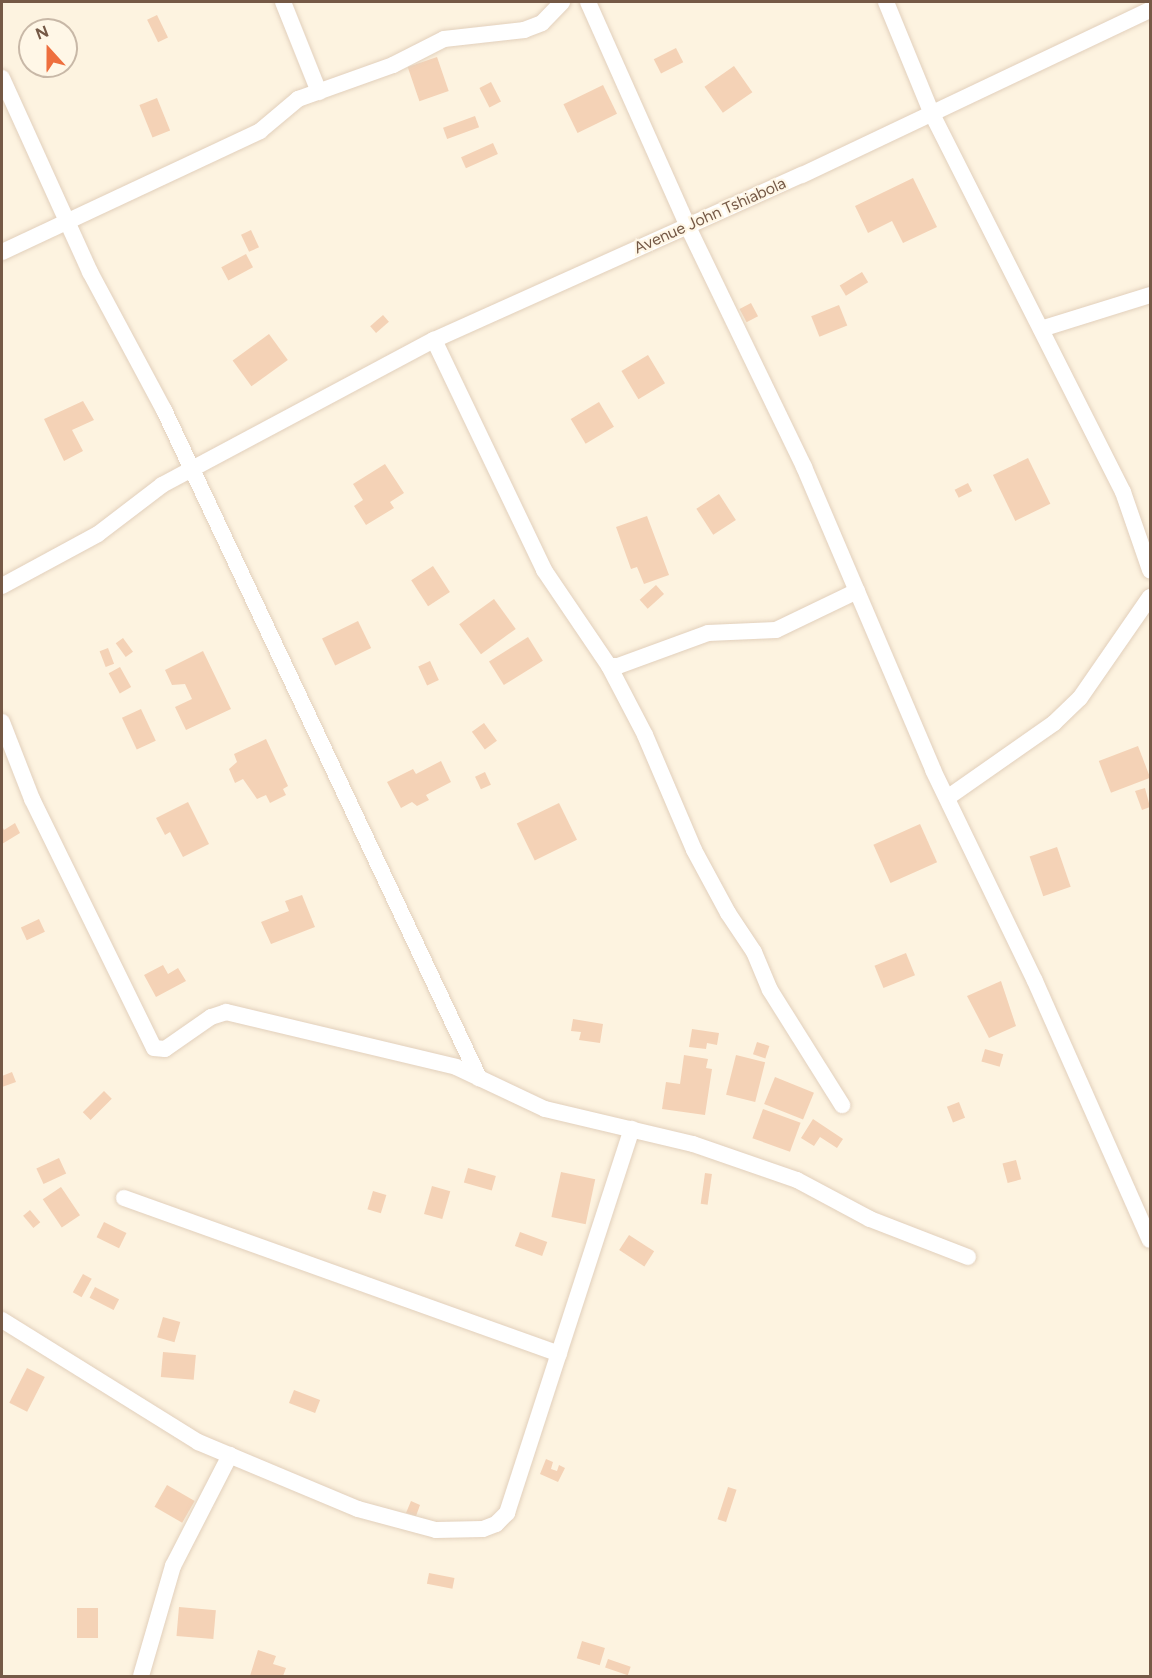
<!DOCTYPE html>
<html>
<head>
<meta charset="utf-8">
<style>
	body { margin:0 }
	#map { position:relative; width:1152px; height:1678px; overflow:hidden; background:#fdf3e0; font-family:Figtree,sans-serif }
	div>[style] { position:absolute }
	.building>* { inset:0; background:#f4d2b6; transform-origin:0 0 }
	.roads { filter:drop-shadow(0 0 2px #e2d0bc) drop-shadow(0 0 2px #e2d0bc) }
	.minor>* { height:16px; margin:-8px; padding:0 8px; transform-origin:8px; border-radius:8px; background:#fff }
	span { translate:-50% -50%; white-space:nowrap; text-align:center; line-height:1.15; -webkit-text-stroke:4.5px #fff7e7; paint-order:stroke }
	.street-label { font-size:16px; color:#755946 }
	.frame { position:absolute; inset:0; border:3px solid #755946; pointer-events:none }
	.north { position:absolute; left:18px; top:18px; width:60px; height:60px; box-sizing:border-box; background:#fff7e7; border:2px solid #c8b8a7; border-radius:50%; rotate:339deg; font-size:16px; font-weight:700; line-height:24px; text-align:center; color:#755946 }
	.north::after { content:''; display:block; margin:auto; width:21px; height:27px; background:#ee6f3e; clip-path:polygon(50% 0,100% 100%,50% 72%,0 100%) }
</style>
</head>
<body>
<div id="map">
	<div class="building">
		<i style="left:157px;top:15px;width:25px;height:11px;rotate:64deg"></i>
		<i style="left:676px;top:48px;width:16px;height:25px;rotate:63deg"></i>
		<i style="left:437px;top:57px;width:36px;height:31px;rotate:71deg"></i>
		<i style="left:734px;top:66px;width:32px;height:36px;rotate:55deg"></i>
		<i style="left:491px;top:82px;width:22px;height:13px;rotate:63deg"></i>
		<i style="left:603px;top:85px;width:32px;height:44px;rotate:64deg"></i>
		<i style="left:157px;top:98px;width:35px;height:19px;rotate:68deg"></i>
		<i style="left:475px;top:116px;width:12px;height:34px;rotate:70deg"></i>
		<i style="left:493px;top:143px;width:12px;height:35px;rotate:66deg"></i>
		<i style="clip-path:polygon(913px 178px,937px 227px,903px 243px,892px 221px,868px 233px,855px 206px)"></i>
		<i style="left:251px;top:230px;width:19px;height:11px;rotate:65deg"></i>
		<i style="left:246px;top:254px;width:15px;height:28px;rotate:62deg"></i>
		<i style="left:862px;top:272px;width:12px;height:26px;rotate:59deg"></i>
		<i style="left:751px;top:303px;width:15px;height:13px;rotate:62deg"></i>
		<i style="left:839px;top:305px;width:22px;height:30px;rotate:68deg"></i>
		<i style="left:383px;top:315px;width:9px;height:17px;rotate:49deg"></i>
		<i style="left:269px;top:334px;width:32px;height:45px;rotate:54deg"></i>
		<i style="left:648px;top:355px;width:33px;height:31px;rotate:59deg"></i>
		<i style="clip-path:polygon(83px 401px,94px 420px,72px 430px,83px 451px,64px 461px,44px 419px)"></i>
		<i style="left:599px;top:402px;width:29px;height:33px;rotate:59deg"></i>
		<i style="left:1028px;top:458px;width:51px;height:39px;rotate:64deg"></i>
		<i style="clip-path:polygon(385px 464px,404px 493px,390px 502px,394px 508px,366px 525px,354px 506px,363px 500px,353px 484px)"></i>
		<i style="left:968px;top:483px;width:9px;height:15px;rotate:63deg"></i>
		<i style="left:719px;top:494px;width:31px;height:27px;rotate:57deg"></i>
		<i style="clip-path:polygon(647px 516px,669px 575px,644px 584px,637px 567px,631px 569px,616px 527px)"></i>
		<i style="left:433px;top:566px;width:31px;height:26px;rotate:57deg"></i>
		<i style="left:656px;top:585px;width:12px;height:22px;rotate:48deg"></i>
		<i style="left:494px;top:599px;width:37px;height:43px;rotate:54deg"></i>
		<i style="left:358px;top:621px;width:30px;height:40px;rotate:64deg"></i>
		<i style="left:528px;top:637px;width:28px;height:46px;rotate:58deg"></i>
		<i style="left:123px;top:638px;width:17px;height:9px;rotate:54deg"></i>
		<i style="left:108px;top:648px;width:17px;height:9px;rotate:69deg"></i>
		<i style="clip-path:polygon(203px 651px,231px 709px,186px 730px,175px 707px,192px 699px,185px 684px,172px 685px,165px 670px)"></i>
		<i style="left:430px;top:661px;width:21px;height:13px;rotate:65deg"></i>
		<i style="left:120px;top:667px;width:23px;height:13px;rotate:61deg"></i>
		<i style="left:141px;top:709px;width:35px;height:21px;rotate:65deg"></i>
		<i style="left:484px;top:723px;width:22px;height:15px;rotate:54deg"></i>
		<i style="clip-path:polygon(266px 739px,288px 786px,283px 789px,286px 795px,270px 803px,266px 795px,257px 799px,243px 779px,235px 783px,229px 769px,237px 762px,234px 754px)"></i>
		<i style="left:1138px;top:746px;width:34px;height:42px;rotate:69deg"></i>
		<i style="clip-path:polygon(441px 761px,451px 782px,426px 795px,429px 800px,417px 806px,412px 802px,401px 808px,387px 782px,413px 769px,416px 774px)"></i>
		<i style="left:485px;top:772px;width:14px;height:11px;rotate:65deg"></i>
		<i style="clip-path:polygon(1145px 788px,1150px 807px,1142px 810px,1135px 791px)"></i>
		<i style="clip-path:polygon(188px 802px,209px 844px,183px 857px,170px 832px,165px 835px,156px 818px)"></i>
		<i style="left:559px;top:803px;width:41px;height:47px;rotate:64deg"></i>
		<i style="clip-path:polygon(15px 823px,20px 833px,2px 844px,2px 826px,4px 830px)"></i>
		<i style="left:920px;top:824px;width:42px;height:51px;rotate:66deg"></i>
		<i style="left:1057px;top:847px;width:42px;height:29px;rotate:71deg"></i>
		<i style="clip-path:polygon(302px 895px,315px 927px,271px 944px,261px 922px,289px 911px,285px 901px)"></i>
		<i style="left:39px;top:919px;width:14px;height:20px;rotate:65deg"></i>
		<i style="left:906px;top:953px;width:24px;height:34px;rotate:68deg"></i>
		<i style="clip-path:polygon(163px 965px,168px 974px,178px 968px,186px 981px,156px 997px,144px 975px)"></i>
		<i style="clip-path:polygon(1001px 981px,1016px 1026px,989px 1038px,967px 996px)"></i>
		<i style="clip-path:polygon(573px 1019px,603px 1024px,600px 1043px,579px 1040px,581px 1032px,571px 1031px)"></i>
		<i style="clip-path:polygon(692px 1029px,719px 1033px,717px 1045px,707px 1043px,706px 1049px,689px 1047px)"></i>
		<i style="left:757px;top:1042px;width:13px;height:13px;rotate:18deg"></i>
		<i style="left:985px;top:1049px;width:19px;height:13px;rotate:16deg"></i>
		<i style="clip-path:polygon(684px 1055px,708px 1059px,706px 1068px,712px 1069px,705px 1115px,662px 1109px,666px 1082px,680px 1084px)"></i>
		<i style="left:736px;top:1055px;width:30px;height:41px;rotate:14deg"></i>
		<i style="clip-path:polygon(12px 1072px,16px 1082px,2px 1087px,2px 1076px)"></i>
		<i style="left:775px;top:1077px;width:42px;height:29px;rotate:22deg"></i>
		<i style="left:104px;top:1091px;width:11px;height:30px;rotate:45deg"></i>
		<i style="left:959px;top:1102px;width:17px;height:13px;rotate:69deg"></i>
		<i style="left:763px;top:1109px;width:40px;height:31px;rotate:20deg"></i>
		<i style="clip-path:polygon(813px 1119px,843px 1139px,837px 1148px,820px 1137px,814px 1146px,801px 1138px)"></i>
		<i style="left:59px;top:1158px;width:17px;height:25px;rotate:65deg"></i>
		<i style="left:1016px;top:1160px;width:20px;height:14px;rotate:75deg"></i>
		<i style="left:468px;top:1168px;width:29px;height:15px;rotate:16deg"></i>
		<i style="left:561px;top:1172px;width:35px;height:46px;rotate:12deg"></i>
		<i style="left:705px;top:1173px;width:7px;height:31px;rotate:8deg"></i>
		<i style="left:432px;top:1186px;width:19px;height:29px;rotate:16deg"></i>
		<i style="left:61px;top:1187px;width:34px;height:22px;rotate:56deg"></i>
		<i style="left:373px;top:1191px;width:14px;height:19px;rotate:17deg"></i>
		<i style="left:30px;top:1210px;width:16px;height:9px;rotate:50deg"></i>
		<i style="left:104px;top:1222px;width:25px;height:17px;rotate:26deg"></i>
		<i style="left:520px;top:1232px;width:29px;height:15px;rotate:20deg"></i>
		<i style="left:629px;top:1235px;width:30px;height:18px;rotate:33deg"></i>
		<i style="left:83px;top:1274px;width:10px;height:21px;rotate:29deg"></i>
		<i style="left:95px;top:1287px;width:27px;height:12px;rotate:27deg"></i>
		<i style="left:163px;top:1317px;width:18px;height:21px;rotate:16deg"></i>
		<i style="left:163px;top:1352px;width:33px;height:25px;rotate:5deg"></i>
		<i style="left:27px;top:1368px;width:20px;height:39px;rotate:27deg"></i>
		<i style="left:294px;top:1390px;width:28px;height:14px;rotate:21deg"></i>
		<i style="clip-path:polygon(546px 1459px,553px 1462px,551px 1469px,557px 1471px,559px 1465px,565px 1468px,558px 1482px,540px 1474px)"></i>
		<i style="left:167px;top:1485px;width:32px;height:25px;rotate:30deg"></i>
		<i style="left:728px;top:1487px;width:9px;height:34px;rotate:18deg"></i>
		<i style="clip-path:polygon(411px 1501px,420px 1505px,416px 1516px,406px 1513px)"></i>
		<i style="left:429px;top:1573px;width:26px;height:11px;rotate:11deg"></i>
		<i style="left:179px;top:1607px;width:37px;height:29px;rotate:5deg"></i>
		<i style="left:77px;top:1608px;width:21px;height:30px"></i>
		<i style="left:582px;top:1641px;width:24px;height:18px;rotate:17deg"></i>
		<i style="clip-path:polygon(258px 1650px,276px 1656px,273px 1664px,286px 1668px,283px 1676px,250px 1676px)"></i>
		<i style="left:608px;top:1659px;width:24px;height:9px;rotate:19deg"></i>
	</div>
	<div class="roads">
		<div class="minor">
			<i style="left:283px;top:2px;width:97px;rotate:68.2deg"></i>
			<i style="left:588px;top:2px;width:246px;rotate:66deg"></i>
			<i style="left:688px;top:227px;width:267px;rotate:64.2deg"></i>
			<i style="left:804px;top:467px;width:329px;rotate:66.9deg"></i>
			<i style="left:933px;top:770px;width:234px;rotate:64.2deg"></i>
			<i style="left:1035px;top:981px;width:283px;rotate:66.1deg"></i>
			<i style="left:886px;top:2px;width:121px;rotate:67.7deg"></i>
			<i style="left:932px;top:114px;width:424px;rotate:63.2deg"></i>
			<i style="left:1123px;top:492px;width:83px;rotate:70.9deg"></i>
			<i style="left:2px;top:78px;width:213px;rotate:65.6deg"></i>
			<i style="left:90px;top:272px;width:157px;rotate:61.8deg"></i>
			<i style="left:164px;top:410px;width:739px;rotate:64.75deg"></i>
			<i style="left:2px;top:252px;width:285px;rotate:-25.1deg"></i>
			<i style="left:260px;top:131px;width:50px;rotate:-40.1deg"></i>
			<i style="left:298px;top:99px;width:101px;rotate:-19.7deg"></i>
			<i style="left:393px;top:65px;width:57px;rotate:-27deg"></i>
			<i style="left:444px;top:39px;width:81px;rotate:-6.4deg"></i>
			<i style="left:524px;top:30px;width:19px;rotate:-21deg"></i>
			<i style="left:542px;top:23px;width:29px;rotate:-46deg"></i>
			<i style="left:1041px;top:329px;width:114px;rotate:-17.3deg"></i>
			<i style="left:434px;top:340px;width:255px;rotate:64.4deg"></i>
			<i style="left:544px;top:570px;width:116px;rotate:55.9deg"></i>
			<i style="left:609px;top:666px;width:9px"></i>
			<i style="left:618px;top:666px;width:96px;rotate:-20.1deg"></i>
			<i style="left:708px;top:633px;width:68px;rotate:-2.5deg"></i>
			<i style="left:776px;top:630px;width:90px;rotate:-25.7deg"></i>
			<i style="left:2px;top:586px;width:109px;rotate:-28.4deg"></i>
			<i style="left:98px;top:534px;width:81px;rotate:-37.4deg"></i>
			<i style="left:162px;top:485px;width:308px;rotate:-28.1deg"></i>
			<i style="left:434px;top:340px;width:403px;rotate:-24.2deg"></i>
			<i style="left:802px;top:175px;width:385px;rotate:-25.4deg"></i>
			<i style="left:609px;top:666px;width:78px;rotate:62.4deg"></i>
			<i style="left:645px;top:735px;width:125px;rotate:66.9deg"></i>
			<i style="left:694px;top:850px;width:72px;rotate:61.6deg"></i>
			<i style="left:728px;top:913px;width:47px;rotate:56.3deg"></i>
			<i style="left:754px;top:952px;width:41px;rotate:67.2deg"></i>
			<i style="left:770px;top:990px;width:136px;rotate:57.9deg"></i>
			<i style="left:2px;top:722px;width:83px;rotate:68.7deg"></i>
			<i style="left:32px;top:799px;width:277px;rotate:63.9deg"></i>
			<i style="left:154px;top:1048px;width:11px;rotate:5deg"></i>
			<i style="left:165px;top:1049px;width:56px;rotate:-34.8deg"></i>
			<i style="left:211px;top:1017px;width:16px;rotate:-18deg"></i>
			<i style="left:226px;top:1012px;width:236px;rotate:13.4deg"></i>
			<i style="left:456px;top:1067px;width:98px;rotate:25.3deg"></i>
			<i style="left:545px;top:1109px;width:152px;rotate:13.3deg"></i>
			<i style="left:693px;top:1144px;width:110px;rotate:19.1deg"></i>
			<i style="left:797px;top:1180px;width:83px;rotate:28.1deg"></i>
			<i style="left:870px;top:1219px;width:105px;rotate:21.2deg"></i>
			<i style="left:947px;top:798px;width:131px;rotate:-35deg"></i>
			<i style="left:1054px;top:723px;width:36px;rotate:-44deg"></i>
			<i style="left:1080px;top:698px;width:123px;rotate:-55.3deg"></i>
			<i style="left:124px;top:1198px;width:462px;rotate:19.7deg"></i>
			<i style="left:2px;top:1320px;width:231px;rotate:31.9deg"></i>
			<i style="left:198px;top:1442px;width:173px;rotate:22.7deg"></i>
			<i style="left:358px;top:1509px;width:81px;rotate:15.1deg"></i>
			<i style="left:436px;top:1530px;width:47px;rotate:-1.2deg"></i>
			<i style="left:483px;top:1529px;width:14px;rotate:-21deg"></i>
			<i style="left:496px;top:1524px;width:16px;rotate:-45deg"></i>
			<i style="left:507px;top:1513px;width:404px;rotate:-72deg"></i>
			<i style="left:141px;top:1676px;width:115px;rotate:-73.8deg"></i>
			<i style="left:173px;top:1566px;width:125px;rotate:-62.8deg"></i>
		</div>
	</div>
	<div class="street-label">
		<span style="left:710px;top:216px;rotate:-24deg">Avenue John Tshiabola</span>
	</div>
	<div class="frame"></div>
	<div class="north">N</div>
</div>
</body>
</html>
